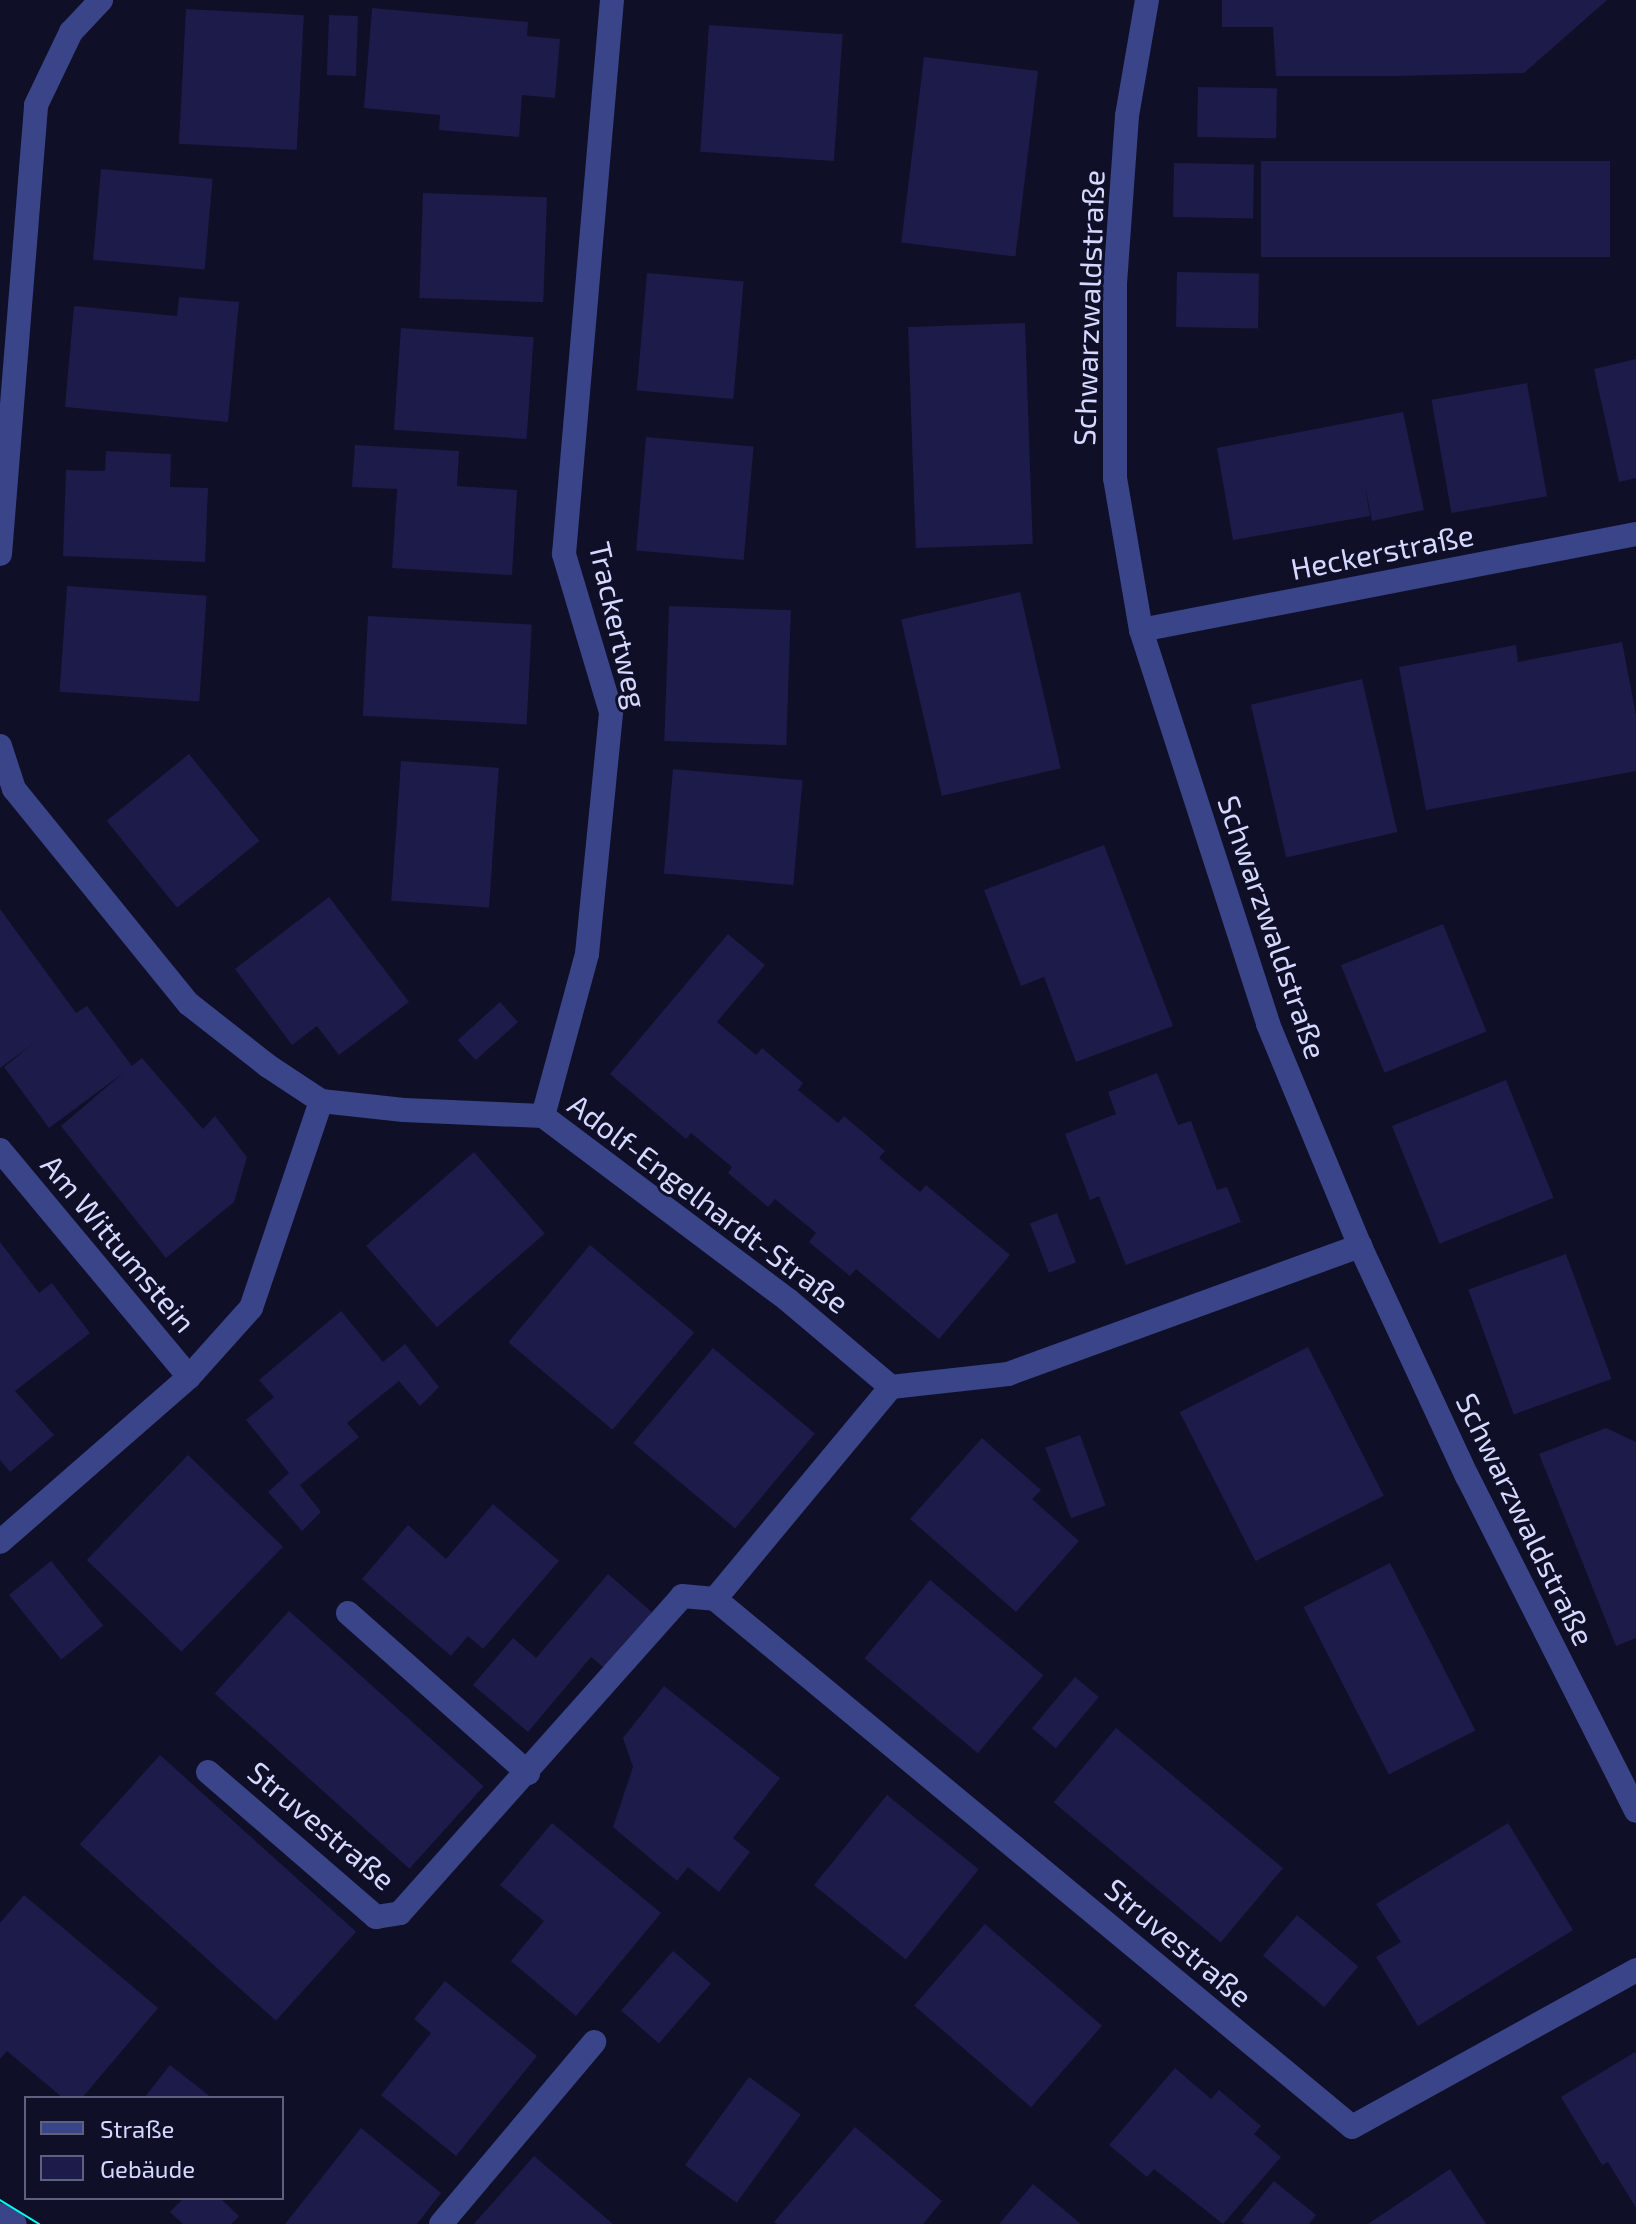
<!DOCTYPE html>
<html>
<head>
<meta charset="utf-8">
<style>
	body { margin:0 }
	#map { position:relative; width:1636px; height:2224px; overflow:hidden; background:#100f28; font-family:"Exo 2",sans-serif }
	div>[style] { position:absolute }
	.building>* { inset:0; background:#1d1b49; transform-origin:0 0 }
	.minor>* { height:24px; margin:-12px; padding:0 12px; transform-origin:12px; border-radius:12px; background:#3a4488 }
	.tram>* { height:2px; margin:-1px; padding:0 1px; transform-origin:1px; border-radius:1px; background:#02ffee }
	span { translate:-50% -50%; white-space:nowrap; text-align:center; line-height:1.15; -webkit-text-stroke:6px #100f28; paint-order:stroke }
	.street-label { font-size:30px; color:#d6d9ff }
	.legend { position:absolute; left:24px; top:2096px; width:260px; height:104px; box-sizing:border-box; background:#100f28; border:2px solid #5f607e; margin:0; padding:10px 14px; list-style:none; font-size:24px; color:#d6d9ff }
	.legend li { display:flex; align-items:center; gap:16px; height:40px }
	.legend b { width:40px; border:2px solid #5f607e }
</style>
</head>
<body>
<div id="map">
	<div class="building">
		<i style="clip-path:polygon(1222px 0,1607px 0,1524px 73px,1394px 76px,1276px 76px,1273px 27px,1222px 27px)"></i>
		<i style="clip-path:polygon(372px 8px,528px 22px,527px 36px,560px 39px,555px 98px,522px 95px,519px 137px,439px 130px,440px 115px,364px 108px)"></i>
		<i style="left:186px;top:9px;width:118px;height:135px;rotate:3deg"></i>
		<i style="left:329px;top:15px;width:29px;height:60px;rotate:2deg"></i>
		<i style="left:709px;top:25px;width:134px;height:127px;rotate:4deg"></i>
		<i style="left:924px;top:57px;width:115px;height:187px;rotate:7deg"></i>
		<i style="left:1198px;top:87px;width:79px;height:50px;rotate:1deg"></i>
		<i style="left:1261px;top:161px;width:349px;height:96px"></i>
		<i style="left:1174px;top:163px;width:80px;height:54px;rotate:1deg"></i>
		<i style="left:101px;top:169px;width:112px;height:91px;rotate:5deg"></i>
		<i style="left:423px;top:193px;width:124px;height:105px;rotate:2deg"></i>
		<i style="left:1177px;top:272px;width:82px;height:55px;rotate:1deg"></i>
		<i style="left:647px;top:273px;width:97px;height:118px;rotate:5deg"></i>
		<i style="clip-path:polygon(179px 297px,239px 302px,228px 422px,65px 407px,74px 306px,177px 316px)"></i>
		<i style="left:1025px;top:323px;width:221px;height:117px;rotate:88deg"></i>
		<i style="left:401px;top:328px;width:133px;height:102px;rotate:4deg"></i>
		<i style="clip-path:polygon(1636px 359px,1636px 478px,1619px 482px,1594px 369px)"></i>
		<i style="left:1527px;top:383px;width:115px;height:97px;rotate:80deg"></i>
		<i style="clip-path:polygon(1403px 412px,1424px 510px,1372px 521px,1365px 485px,1370px 516px,1233px 540px,1217px 448px)"></i>
		<i style="left:646px;top:437px;width:108px;height:114px;rotate:5deg"></i>
		<i style="clip-path:polygon(355px 445px,459px 451px,457px 486px,517px 490px,512px 575px,392px 568px,397px 489px,352px 487px)"></i>
		<i style="clip-path:polygon(106px 451px,171px 454px,170px 487px,208px 488px,205px 562px,63px 556px,66px 470px,105px 471px)"></i>
		<i style="left:67px;top:586px;width:140px;height:106px;rotate:4deg"></i>
		<i style="left:1020px;top:592px;width:181px;height:122px;rotate:77deg"></i>
		<i style="left:669px;top:606px;width:122px;height:135px;rotate:2deg"></i>
		<i style="left:368px;top:616px;width:164px;height:100px;rotate:3deg"></i>
		<i style="clip-path:polygon(1622px 642px,1636px 715px,1636px 771px,1426px 810px,1399px 667px,1516px 645px,1518px 662px)"></i>
		<i style="left:1362px;top:679px;width:157px;height:114px;rotate:77deg"></i>
		<i style="left:189px;top:754px;width:112px;height:106px;rotate:51deg"></i>
		<i style="left:401px;top:761px;width:98px;height:140px;rotate:4deg"></i>
		<i style="left:673px;top:769px;width:130px;height:105px;rotate:5deg"></i>
		<i style="clip-path:polygon(1104px 845px,1173px 1026px,1076px 1062px,1044px 977px,1021px 986px,984px 890px)"></i>
		<i style="clip-path:polygon(329px 897px,409px 1002px,339px 1055px,317px 1026px,292px 1045px,235px 969px)"></i>
		<i style="clip-path:polygon(0 909px,76px 1013px,87px 1006px,132px 1066px,142px 1058px,203px 1129px,215px 1116px,247px 1157px,234px 1202px,166px 1258px,61px 1126px,123px 1073px,49px 1128px,4px 1067px,34px 1043px,0 1068px)"></i>
		<i style="left:1443px;top:924px;width:116px;height:110px;rotate:68deg"></i>
		<i style="clip-path:polygon(728px 934px,765px 965px,717px 1022px,756px 1055px,762px 1048px,803px 1083px,798px 1090px,838px 1123px,844px 1116px,885px 1151px,879px 1158px,920px 1192px,926px 1185px,1010px 1255px,939px 1339px,856px 1269px,850px 1276px,809px 1242px,816px 1233px,775px 1199px,768px 1207px,728px 1173px,732px 1167px,691px 1133px,686px 1139px,610px 1074px)"></i>
		<i style="left:500px;top:1002px;width:27px;height:57px;rotate:48deg"></i>
		<i style="clip-path:polygon(1157px 1073px,1178px 1125px,1191px 1121px,1217px 1190px,1227px 1187px,1241px 1222px,1126px 1265px,1099px 1196px,1090px 1200px,1065px 1134px,1116px 1114px,1108px 1092px)"></i>
		<i style="left:1506px;top:1080px;width:127px;height:123px;rotate:68deg"></i>
		<i style="left:474px;top:1152px;width:108px;height:143px;rotate:49deg"></i>
		<i style="left:1057px;top:1213px;width:53px;height:29px;rotate:69deg"></i>
		<i style="clip-path:polygon(0 1242px,39px 1293px,52px 1283px,90px 1333px,15px 1391px,54px 1435px,10px 1472px,0 1460px)"></i>
		<i style="left:590px;top:1245px;width:136px;height:127px;rotate:40deg"></i>
		<i style="left:1566px;top:1254px;width:133px;height:104px;rotate:70deg"></i>
		<i style="clip-path:polygon(341px 1311px,383px 1362px,405px 1344px,439px 1387px,420px 1406px,399px 1381px,347px 1423px,359px 1437px,300px 1485px,321px 1512px,302px 1531px,268px 1492px,289px 1473px,246px 1420px,274px 1397px,259px 1380px)"></i>
		<i style="left:1308px;top:1347px;width:167px;height:144px;rotate:63deg"></i>
		<i style="left:713px;top:1348px;width:133px;height:124px;rotate:40deg"></i>
		<i style="clip-path:polygon(1606px 1428px,1636px 1442px,1636px 1638px,1616px 1646px,1539px 1454px)"></i>
		<i style="left:1080px;top:1435px;width:75px;height:37px;rotate:70deg"></i>
		<i style="clip-path:polygon(982px 1438px,1041px 1490px,1032px 1499px,1079px 1541px,1016px 1612px,910px 1519px)"></i>
		<i style="left:188px;top:1455px;width:132px;height:146px;rotate:44deg"></i>
		<i style="clip-path:polygon(493px 1504px,559px 1561px,483px 1649px,468px 1636px,451px 1656px,362px 1579px,408px 1525px,446px 1559px)"></i>
		<i style="left:51px;top:1561px;width:83px;height:54px;rotate:51deg"></i>
		<i style="left:1390px;top:1563px;width:188px;height:97px;rotate:63deg"></i>
		<i style="clip-path:polygon(608px 1574px,655px 1615px,608px 1671px,591px 1657px,528px 1732px,473px 1685px,513px 1638px,536px 1658px)"></i>
		<i style="left:930px;top:1580px;width:148px;height:102px;rotate:40deg"></i>
		<i style="left:289px;top:1611px;width:262px;height:111px;rotate:42deg"></i>
		<i style="left:1075px;top:1677px;width:31px;height:67px;rotate:40deg"></i>
		<i style="clip-path:polygon(664px 1686px,780px 1778px,733px 1838px,750px 1852px,719px 1892px,688px 1867px,677px 1881px,613px 1827px,633px 1767px,623px 1738px)"></i>
		<i style="left:1116px;top:1728px;width:218px;height:97px;rotate:40deg"></i>
		<i style="left:160px;top:1755px;width:264px;height:120px;rotate:42deg"></i>
		<i style="left:887px;top:1795px;width:118px;height:116px;rotate:39deg"></i>
		<i style="clip-path:polygon(552px 1823px,661px 1913px,576px 2016px,511px 1961px,544px 1921px,500px 1885px)"></i>
		<i style="clip-path:polygon(1508px 1823px,1573px 1930px,1418px 2026px,1376px 1957px,1401px 1942px,1376px 1904px)"></i>
		<i style="clip-path:polygon(24px 1895px,158px 2008px,82px 2098px,63px 2098px,7px 2051px,0 2059px,0 1923px)"></i>
		<i style="left:1297px;top:1915px;width:80px;height:53px;rotate:40deg"></i>
		<i style="left:985px;top:1924px;width:155px;height:108px;rotate:41deg"></i>
		<i style="left:673px;top:1951px;width:50px;height:79px;rotate:41deg"></i>
		<i style="clip-path:polygon(445px 1981px,537px 2056px,456px 2156px,381px 2095px,431px 2033px,414px 2019px)"></i>
		<i style="clip-path:polygon(1635px 2052px,1636px 2055px,1636px 2208px,1608px 2162px,1602px 2165px,1561px 2097px)"></i>
		<i style="clip-path:polygon(170px 2065px,212px 2098px,144px 2098px)"></i>
		<i style="clip-path:polygon(1175px 2068px,1211px 2099px,1219px 2090px,1261px 2126px,1254px 2134px,1281px 2157px,1223px 2224px,1154px 2169px,1147px 2177px,1109px 2145px)"></i>
		<i style="left:749px;top:2077px;width:64px;height:109px;rotate:36deg"></i>
		<i style="clip-path:polygon(855px 2127px,942px 2201px,923px 2224px,777px 2224px,774px 2222px)"></i>
		<i style="clip-path:polygon(361px 2128px,441px 2193px,417px 2224px,285px 2224px)"></i>
		<i style="clip-path:polygon(534px 2156px,601px 2214px,613px 2224px,474px 2224px)"></i>
		<i style="clip-path:polygon(1450px 2169px,1486px 2224px,1368px 2224px)"></i>
		<i style="clip-path:polygon(1274px 2181px,1316px 2215px,1309px 2224px,1245px 2224px,1241px 2221px)"></i>
		<i style="clip-path:polygon(1033px 2184px,1081px 2224px,999px 2224px)"></i>
		<i style="clip-path:polygon(184px 2198px,220px 2198px,239px 2216px,231px 2224px,183px 2224px,170px 2212px)"></i>
	</div>
	<div class="minor">
		<i style="left:1147px;top:0;width:118px;rotate:99.8deg"></i>
		<i style="left:1127px;top:116px;width:167px;rotate:94.1deg"></i>
		<i style="left:1115px;top:283px;width:195px;rotate:90deg"></i>
		<i style="left:1115px;top:478px;width:154px;rotate:80.3deg"></i>
		<i style="left:1141px;top:630px;width:414px;rotate:72.1deg"></i>
		<i style="left:1268px;top:1024px;width:240px;rotate:67.5deg"></i>
		<i style="left:1360px;top:1246px;width:254px;rotate:65.1deg"></i>
		<i style="left:1467px;top:1476px;width:375px;rotate:63.2deg"></i>
		<i style="left:0;top:554px;width:450px;rotate:-85.4deg"></i>
		<i style="left:36px;top:105px;width:81px;rotate:-64.4deg"></i>
		<i style="left:71px;top:32px;width:44px;rotate:-46.8deg"></i>
		<i style="left:1141px;top:630px;width:504px;rotate:-10.98deg"></i>
		<i style="left:0;top:746px;width:45px;rotate:72deg"></i>
		<i style="left:14px;top:789px;width:277px;rotate:50.9deg"></i>
		<i style="left:189px;top:1004px;width:100px;rotate:38.1deg"></i>
		<i style="left:268px;top:1066px;width:64px;rotate:33.4deg"></i>
		<i style="left:321px;top:1101px;width:83px;rotate:6.2deg"></i>
		<i style="left:404px;top:1110px;width:139px;rotate:2.5deg"></i>
		<i style="left:543px;top:1116px;width:306px;rotate:36.9deg"></i>
		<i style="left:788px;top:1300px;width:135px;rotate:40.2deg"></i>
		<i style="left:891px;top:1387px;width:118px;rotate:-6.3deg"></i>
		<i style="left:1008px;top:1374px;width:375px;rotate:-20deg"></i>
		<i style="left:543px;top:1116px;width:168px;rotate:-74.8deg"></i>
		<i style="left:587px;top:954px;width:243px;rotate:-84.3deg"></i>
		<i style="left:611px;top:712px;width:165px;rotate:-106.6deg"></i>
		<i style="left:564px;top:554px;width:556px;rotate:-85.05deg"></i>
		<i style="left:0;top:1150px;width:295px;rotate:50.2deg"></i>
		<i style="left:0;top:1542px;width:251px;rotate:-41.1deg"></i>
		<i style="left:189px;top:1377px;width:93px;rotate:-48.1deg"></i>
		<i style="left:251px;top:1308px;width:219px;rotate:-71.3deg"></i>
		<i style="left:715px;top:1599px;width:827px;rotate:39.65deg"></i>
		<i style="left:1352px;top:2127px;width:325px;rotate:-28.9deg"></i>
		<i style="left:348px;top:1613px;width:241px;rotate:41.6deg"></i>
		<i style="left:208px;top:1772px;width:222px;rotate:40.8deg"></i>
		<i style="left:376px;top:1917px;width:24px;rotate:-9deg"></i>
		<i style="left:400px;top:1913px;width:424px;rotate:-48.3deg"></i>
		<i style="left:682px;top:1596px;width:33px;rotate:5deg"></i>
		<i style="left:715px;top:1599px;width:276px;rotate:-50.3deg"></i>
		<i style="left:0;top:2215px;width:17px;rotate:31deg"></i>
		<i style="left:441px;top:2224px;width:238px;rotate:-49.9deg"></i>
	</div>
	<div class="tram">
		<i style="left:0;top:2200px;width:46px;rotate:31.6deg"></i>
	</div>
	<div class="street-label">
		<span style="left:1088px;top:308px;rotate:-88deg">Schwarzwaldstraße</span>
		<span style="left:1382px;top:551px;rotate:-11deg">Heckerstraße</span>
		<span style="left:619px;top:625px;rotate:77deg">Trackertweg</span>
		<span style="left:1273px;top:927px;rotate:71deg">Schwarzwaldstraße</span>
		<span style="left:709px;top:1203px;rotate:37deg">Adolf-Engelhardt-Straße</span>
		<span style="left:119px;top:1243px;rotate:50deg">Am Wittumstein</span>
		<span style="left:1526px;top:1519px;rotate:64deg">Schwarzwaldstraße</span>
		<span style="left:322px;top:1825px;rotate:40deg">Struvestraße</span>
		<span style="left:1179px;top:1942px;rotate:40deg">Struvestraße</span>
	</div>
	<ul class="legend">
	<li><b style="height:10px;background:#3a4488"></b>Straße</li>
	<li><b style="height:22px;background:#1d1b49"></b>Gebäude</li>
	</ul>
</div>
</body>
</html>
